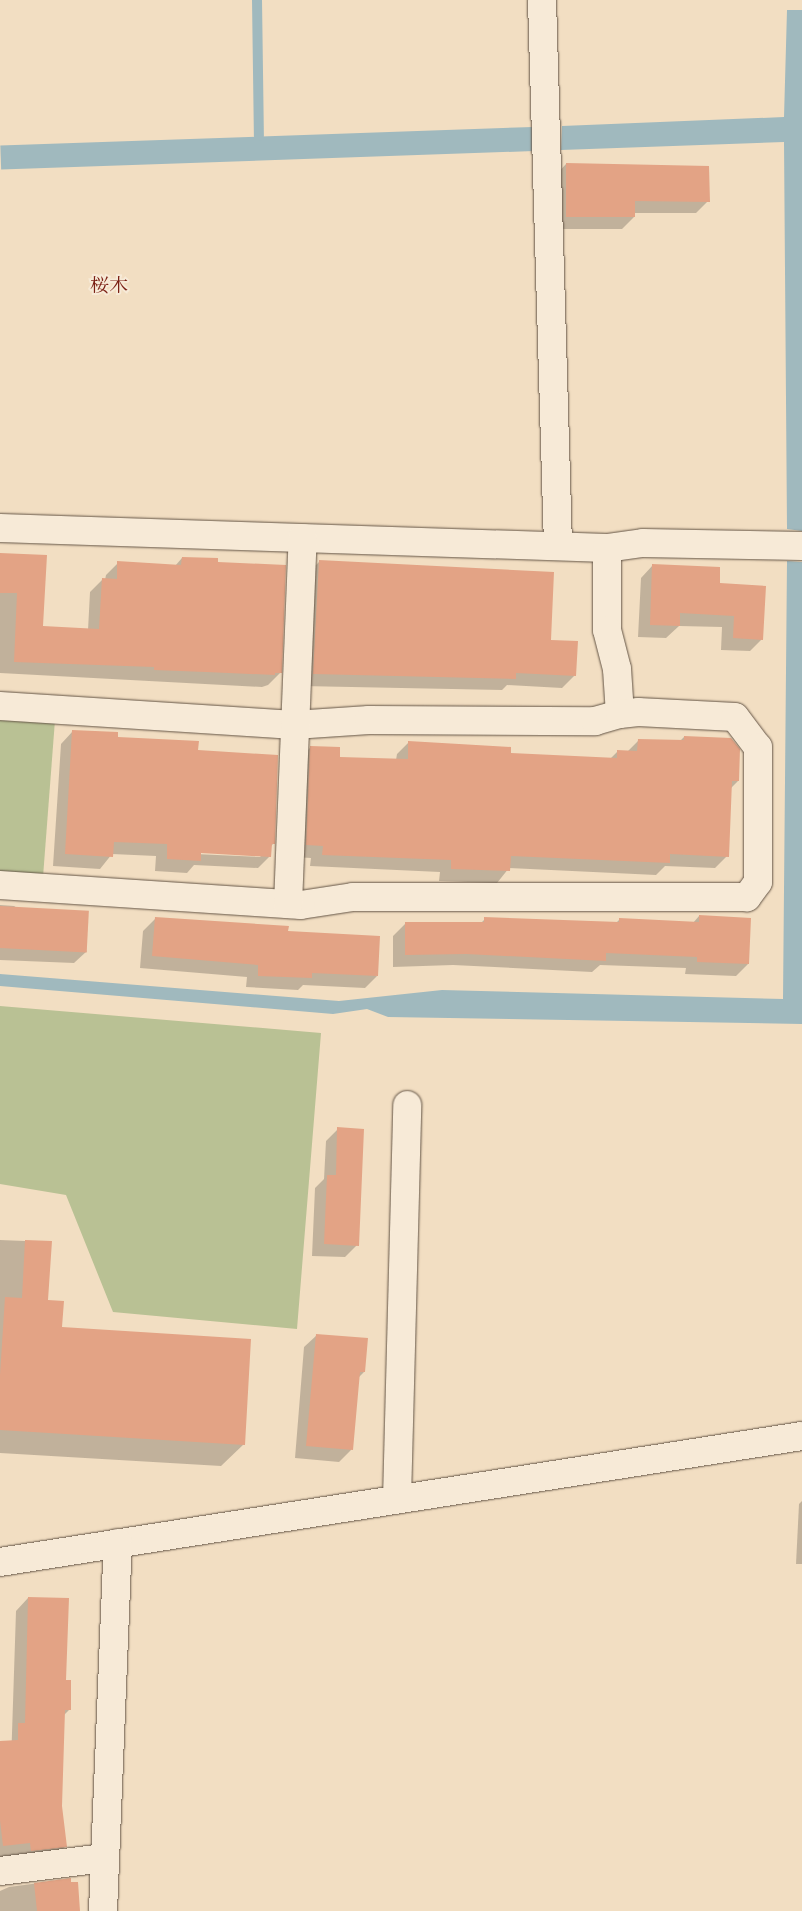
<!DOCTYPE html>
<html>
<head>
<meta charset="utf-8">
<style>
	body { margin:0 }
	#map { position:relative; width:802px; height:1911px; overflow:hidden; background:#f2dec2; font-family:Vollkorn,"Noto Serif JP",serif }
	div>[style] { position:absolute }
	.green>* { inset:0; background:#b9c194 }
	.water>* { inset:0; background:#a0b9be; transform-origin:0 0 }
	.shadow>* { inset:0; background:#0003 }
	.stream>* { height:10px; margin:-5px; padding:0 5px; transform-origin:5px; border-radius:5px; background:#a0b9be }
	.building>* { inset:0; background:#e3a385; transform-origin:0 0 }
	.roads { filter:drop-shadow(0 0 1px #645546) drop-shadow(0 0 1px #645546) }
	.minor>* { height:28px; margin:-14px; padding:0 14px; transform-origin:14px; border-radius:14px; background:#f7ead7 }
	span { translate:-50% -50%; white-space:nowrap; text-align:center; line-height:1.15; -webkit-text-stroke:4px #f7ead7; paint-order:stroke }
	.neighbourhood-label { font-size:19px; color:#7a1f14 }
</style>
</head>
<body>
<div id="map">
	<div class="green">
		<i style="clip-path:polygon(0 716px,55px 720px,43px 877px,0 874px)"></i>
		<i style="clip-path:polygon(0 1006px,321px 1033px,297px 1329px,113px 1312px,66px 1195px,0 1184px)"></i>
	</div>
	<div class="water">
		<i style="clip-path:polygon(787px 10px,802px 10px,802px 531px,787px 529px,784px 142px,561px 150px,562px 126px,784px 117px)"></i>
		<i style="left:533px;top:127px;width:24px;height:533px;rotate:88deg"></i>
		<i style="clip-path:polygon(787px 561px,802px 562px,802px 1024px,388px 1017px,367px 1009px,333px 1014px,0 986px,0 974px,339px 1001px,442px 990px,783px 999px)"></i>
	</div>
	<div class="shadow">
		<i style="clip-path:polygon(566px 164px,708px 201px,696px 213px,634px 213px,634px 217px,622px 229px,554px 229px,554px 177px)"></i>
		<i style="clip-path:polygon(0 553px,42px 628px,88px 630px,90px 592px,103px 579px,105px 580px,106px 575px,118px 563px,175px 566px,182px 558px,281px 672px,268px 685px,262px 687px,0 673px)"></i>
		<i style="clip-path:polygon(319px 562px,550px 641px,575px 675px,562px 688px,507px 685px,502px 690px,301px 686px,307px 574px)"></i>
		<i style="clip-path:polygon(653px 565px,718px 584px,762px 639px,750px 651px,721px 650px,722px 627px,679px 626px,666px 638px,638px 637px,641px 578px)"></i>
		<i style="clip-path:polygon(evenodd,73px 731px,197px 752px,274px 843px,270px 847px,270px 856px,258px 868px,194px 865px,187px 873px,155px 871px,156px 856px,112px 854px,100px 869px,53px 866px,61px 744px,73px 731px,195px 852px,262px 855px,260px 857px,195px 854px,195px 852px)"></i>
		<i style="clip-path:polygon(684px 737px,738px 781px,731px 788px,727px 856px,715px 868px,665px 866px,656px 875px,509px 868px,497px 883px,439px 881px,440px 872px,310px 866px,311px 858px,294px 857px,298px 759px,311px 747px,338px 758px,396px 760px,397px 754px,409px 742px,509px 754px,610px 759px,617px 752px,627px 752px,639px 740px,680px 741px)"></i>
		<i style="clip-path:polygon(0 905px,14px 906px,87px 951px,74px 963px,0 960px)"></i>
		<i style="clip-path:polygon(699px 916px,748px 964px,736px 976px,685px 974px,686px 968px,600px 965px,592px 972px,453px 965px,393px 967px,393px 936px,405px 924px,481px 923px,485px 919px,616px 923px,620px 919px,693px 923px)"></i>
		<i style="clip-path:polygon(156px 918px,287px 933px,377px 976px,365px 988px,303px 985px,298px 990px,246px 987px,247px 977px,140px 968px,143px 931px)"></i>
		<i style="clip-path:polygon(338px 1129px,357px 1245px,345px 1257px,312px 1256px,315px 1188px,324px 1179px,326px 1141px)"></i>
		<i style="clip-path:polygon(0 1240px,50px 1242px,47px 1301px,61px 1328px,244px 1444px,221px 1466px,0 1453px)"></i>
		<i style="clip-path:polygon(317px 1335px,364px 1372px,358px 1378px,351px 1450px,339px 1462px,295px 1458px,304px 1347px)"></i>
		<i style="clip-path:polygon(802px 1501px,802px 1564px,796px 1564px,799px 1504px)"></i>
		<i style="clip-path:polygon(28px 1598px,65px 1682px,69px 1710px,63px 1716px,61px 1806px,66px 1846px,53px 1859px,0 1865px,0 1794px,10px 1794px,16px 1611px)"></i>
		<i style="clip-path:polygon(70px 1879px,79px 1911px,0 1911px,0 1891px,9px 1887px)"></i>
	</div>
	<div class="stream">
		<i style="left:257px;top:0;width:136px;rotate:89.2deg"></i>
	</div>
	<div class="building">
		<i style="clip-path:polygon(566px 163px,709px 166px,710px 202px,635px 201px,635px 217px,566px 217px)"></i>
		<i style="clip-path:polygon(0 553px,47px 555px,43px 626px,99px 629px,102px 578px,117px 579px,117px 561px,181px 565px,182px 557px,218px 558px,218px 562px,286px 565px,282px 673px,275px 673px,275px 675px,206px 672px,154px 670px,154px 667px,14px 662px,17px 593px,0 593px)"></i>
		<i style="clip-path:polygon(319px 560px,554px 572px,551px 640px,578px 641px,576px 676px,516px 673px,516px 679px,313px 674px)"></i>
		<i style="clip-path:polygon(652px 564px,720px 567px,720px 583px,766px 586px,763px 640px,733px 638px,734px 616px,680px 613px,680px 626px,650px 625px)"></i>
		<i style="clip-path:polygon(72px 730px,118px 732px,118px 737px,199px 741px,198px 750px,278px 755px,275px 844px,272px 844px,271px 857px,201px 853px,201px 861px,167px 859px,167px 844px,114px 842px,113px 857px,65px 854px)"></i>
		<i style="clip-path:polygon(684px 736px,731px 738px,740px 749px,739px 781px,732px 781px,729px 857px,670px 854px,670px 863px,511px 856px,510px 871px,451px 869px,451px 860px,322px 855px,323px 846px,306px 845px,310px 746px,340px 747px,340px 757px,408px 759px,408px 741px,511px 747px,511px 753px,617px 758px,617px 750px,637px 751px,638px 739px,684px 740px)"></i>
		<i style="left:0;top:906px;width:89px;height:42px;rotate:3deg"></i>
		<i style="clip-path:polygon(699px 915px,751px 918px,749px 964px,697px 962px,697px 957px,606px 953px,606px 961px,466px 954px,405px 955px,405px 922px,484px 922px,484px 917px,619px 922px,619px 918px,699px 922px)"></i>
		<i style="clip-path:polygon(155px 917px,289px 926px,288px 931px,380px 936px,378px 976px,312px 973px,312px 978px,258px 976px,258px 965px,152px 956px)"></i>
		<i style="clip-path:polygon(337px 1127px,364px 1129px,359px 1246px,324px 1244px,327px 1175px,336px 1175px)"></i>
		<i style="clip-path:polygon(25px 1240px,52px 1241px,48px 1300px,64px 1301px,62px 1327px,251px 1339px,245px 1445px,0 1430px,0 1375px,5px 1297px,22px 1298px)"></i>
		<i style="clip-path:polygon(316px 1334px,368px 1338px,365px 1372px,360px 1372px,353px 1450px,306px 1446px)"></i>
		<i style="clip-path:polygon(28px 1597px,69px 1598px,66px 1680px,71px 1680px,71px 1710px,65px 1710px,62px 1806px,67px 1847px,31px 1851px,30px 1843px,3px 1846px,0 1820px,0 1741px,18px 1740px,18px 1723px,25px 1723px)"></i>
		<i style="clip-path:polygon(71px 1878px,71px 1882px,78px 1882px,80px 1911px,37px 1911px,34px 1883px)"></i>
	</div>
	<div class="roads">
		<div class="minor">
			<i style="left:542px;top:0;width:546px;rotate:88.32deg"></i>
			<i style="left:0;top:528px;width:607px;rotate:1.89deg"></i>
			<i style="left:607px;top:548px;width:36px;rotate:-8deg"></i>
			<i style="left:643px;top:543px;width:159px;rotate:1.1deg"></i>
			<i style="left:607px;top:548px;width:82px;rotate:90deg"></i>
			<i style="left:607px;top:630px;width:40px;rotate:75.6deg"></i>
			<i style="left:617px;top:669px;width:45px;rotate:86.2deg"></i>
			<i style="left:0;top:706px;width:295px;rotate:3.7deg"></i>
			<i style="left:294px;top:725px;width:75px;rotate:-3.8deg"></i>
			<i style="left:369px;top:720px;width:226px;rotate:0.3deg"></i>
			<i style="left:595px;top:721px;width:26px;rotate:-16deg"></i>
			<i style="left:620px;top:714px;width:18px;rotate:-6deg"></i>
			<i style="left:638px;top:712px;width:97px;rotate:3deg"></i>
			<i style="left:735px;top:717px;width:38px;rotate:53deg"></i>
			<i style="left:758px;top:747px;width:135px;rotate:90deg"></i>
			<i style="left:758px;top:882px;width:19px;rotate:126deg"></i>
			<i style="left:747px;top:897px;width:394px;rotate:180deg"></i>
			<i style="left:353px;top:897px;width:53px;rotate:171.3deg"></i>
			<i style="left:301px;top:905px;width:302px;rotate:-176.2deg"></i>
			<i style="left:288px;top:904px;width:366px;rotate:-87.7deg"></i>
			<i style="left:397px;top:1499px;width:394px;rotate:-88.5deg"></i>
			<i style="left:0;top:1562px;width:812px;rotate:-8.93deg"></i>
			<i style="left:0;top:1871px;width:105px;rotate:-7.1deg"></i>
			<i style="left:103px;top:1911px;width:368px;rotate:-87.7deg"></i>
		</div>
	</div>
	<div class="neighbourhood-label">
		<span style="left:109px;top:288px">桜木</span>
	</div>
</div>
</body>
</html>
